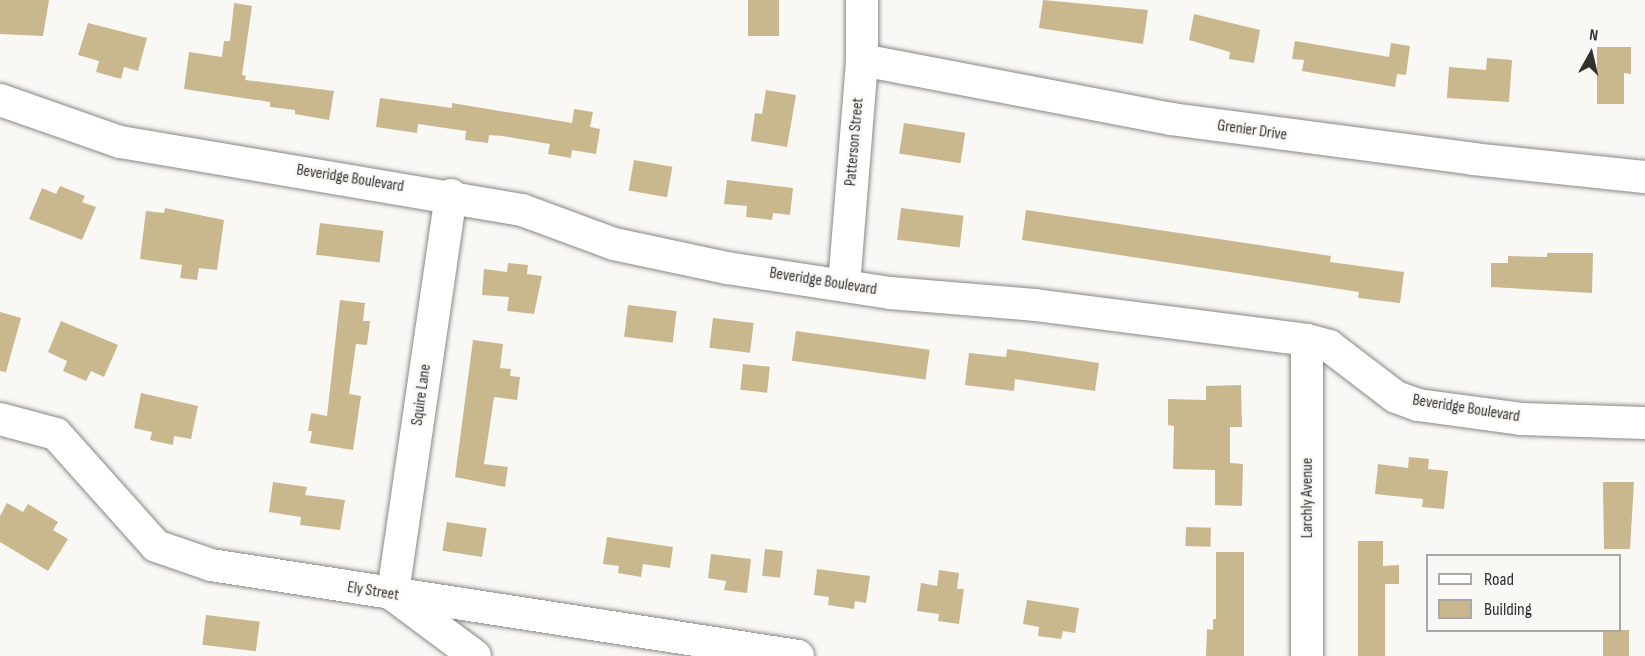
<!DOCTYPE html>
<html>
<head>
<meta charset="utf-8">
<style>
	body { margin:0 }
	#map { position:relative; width:1645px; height:656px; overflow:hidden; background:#f9f8f5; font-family:"Sofia Sans Condensed",sans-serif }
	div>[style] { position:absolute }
	.building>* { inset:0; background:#c9b88e; transform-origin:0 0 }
	.roads { filter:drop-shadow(0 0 2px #898886) drop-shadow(0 0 2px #898886) }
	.minor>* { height:32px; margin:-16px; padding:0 16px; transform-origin:16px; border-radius:16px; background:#fff }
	span { translate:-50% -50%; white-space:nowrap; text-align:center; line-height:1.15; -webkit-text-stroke:5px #f9f8f5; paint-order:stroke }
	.street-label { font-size:16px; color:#323130 }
	.legend { position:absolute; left:1426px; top:554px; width:195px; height:78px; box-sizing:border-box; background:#f9f8f5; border:2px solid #a9a8a6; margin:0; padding:8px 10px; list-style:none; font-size:18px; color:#323130 }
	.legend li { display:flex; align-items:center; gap:12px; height:30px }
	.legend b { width:30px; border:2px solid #a9a8a6 }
	.north { position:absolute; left:1561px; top:24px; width:60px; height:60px; -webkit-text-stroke:4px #f9f8f5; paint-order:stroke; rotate:8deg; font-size:16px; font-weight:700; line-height:24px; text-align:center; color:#323130 }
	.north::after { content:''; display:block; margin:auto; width:21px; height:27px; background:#323130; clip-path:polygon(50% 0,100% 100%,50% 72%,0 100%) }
</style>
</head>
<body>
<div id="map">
	<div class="building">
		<i style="clip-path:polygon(0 0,49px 0,43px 36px,0 34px)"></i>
		<i style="left:748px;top:0;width:31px;height:36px"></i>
		<i style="clip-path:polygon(1043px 0,1148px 10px,1143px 44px,1039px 28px)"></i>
		<i style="clip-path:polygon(234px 3px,252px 6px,242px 75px,246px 76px,245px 80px,334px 91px,329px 120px,295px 114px,295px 110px,270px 107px,270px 102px,184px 89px,189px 52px,222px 57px,224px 41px,230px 41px)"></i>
		<i style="clip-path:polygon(1194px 14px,1260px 30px,1254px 63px,1229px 59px,1230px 52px,1189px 40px)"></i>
		<i style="clip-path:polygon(88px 23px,147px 38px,138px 71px,124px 67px,121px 79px,96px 72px,99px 61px,78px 55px)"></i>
		<i style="clip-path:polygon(1295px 41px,1389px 57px,1391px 43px,1410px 46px,1406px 75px,1397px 74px,1395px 87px,1302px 71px,1304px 60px,1292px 59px)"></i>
		<i style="clip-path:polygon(1597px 47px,1631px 47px,1631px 74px,1624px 73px,1624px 104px,1597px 104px)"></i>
		<i style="clip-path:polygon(1487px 58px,1512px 60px,1509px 102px,1447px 98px,1449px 67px,1486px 70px)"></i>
		<i style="clip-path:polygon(766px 90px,796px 95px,787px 147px,751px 141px,755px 113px,762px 114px)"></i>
		<i style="clip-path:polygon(380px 98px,452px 108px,452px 103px,572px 123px,574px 109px,593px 112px,590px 127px,600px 129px,596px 154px,572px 150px,571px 158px,548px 154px,550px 144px,502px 136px,489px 135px,488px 143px,465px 140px,466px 131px,418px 124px,417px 133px,376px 127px)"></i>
		<i style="left:904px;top:123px;width:62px;height:31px;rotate:9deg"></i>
		<i style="left:634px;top:160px;width:39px;height:31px;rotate:10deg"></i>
		<i style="clip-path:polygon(727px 180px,793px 188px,790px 215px,773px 213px,772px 220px,746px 217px,747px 206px,724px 204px)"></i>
		<i style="clip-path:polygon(60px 186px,85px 196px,82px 202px,96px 207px,82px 240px,29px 219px,42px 188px,56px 194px)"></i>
		<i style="clip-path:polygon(165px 208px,224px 220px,217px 270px,199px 268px,197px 280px,180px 278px,182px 265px,140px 259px,146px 211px,164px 213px)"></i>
		<i style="left:901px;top:208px;width:63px;height:32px;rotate:7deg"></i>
		<i style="clip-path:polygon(1026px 210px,1331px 256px,1330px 262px,1404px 272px,1400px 303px,1358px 298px,1359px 292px,1022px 240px)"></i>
		<i style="left:320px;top:223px;width:64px;height:32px;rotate:7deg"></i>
		<i style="clip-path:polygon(1547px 253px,1593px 253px,1592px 293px,1491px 287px,1491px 263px,1508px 263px,1508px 256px,1547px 257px)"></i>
		<i style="clip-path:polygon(508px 263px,528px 265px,527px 274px,542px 276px,534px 314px,507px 311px,509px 297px,482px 295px,484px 269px,507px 272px)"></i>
		<i style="clip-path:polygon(340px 300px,365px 303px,363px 321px,370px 321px,367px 345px,356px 344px,349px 394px,361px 396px,353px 450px,310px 443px,312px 431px,308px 431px,311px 413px,327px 416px)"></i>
		<i style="left:628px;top:305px;width:49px;height:32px;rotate:7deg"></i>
		<i style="clip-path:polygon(0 312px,21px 318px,6px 372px,0 371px)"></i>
		<i style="left:713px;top:318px;width:41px;height:30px;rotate:7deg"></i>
		<i style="clip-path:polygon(61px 321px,118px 345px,104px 377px,91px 371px,86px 381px,63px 371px,67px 361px,48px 352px)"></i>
		<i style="left:796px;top:331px;width:135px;height:30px;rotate:8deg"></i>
		<i style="clip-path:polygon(473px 340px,503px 344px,500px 368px,511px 369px,510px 376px,520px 377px,517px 400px,494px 397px,484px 464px,508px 467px,505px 487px,455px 477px)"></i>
		<i style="clip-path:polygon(1007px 349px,1099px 363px,1095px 391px,1015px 379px,1014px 391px,965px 385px,969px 353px,1006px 357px)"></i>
		<i style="left:743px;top:364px;width:27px;height:26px;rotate:6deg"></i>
		<i style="clip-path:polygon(1241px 385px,1242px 427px,1230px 427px,1230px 463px,1243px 464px,1242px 506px,1215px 505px,1215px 470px,1173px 469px,1174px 426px,1168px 425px,1168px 399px,1206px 400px,1206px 386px)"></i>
		<i style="clip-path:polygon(141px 393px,198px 406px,191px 439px,174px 436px,173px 445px,150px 440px,152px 432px,134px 428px)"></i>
		<i style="clip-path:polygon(1409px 457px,1429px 459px,1428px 469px,1448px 471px,1444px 509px,1422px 507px,1423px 499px,1375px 494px,1378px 464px,1408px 468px)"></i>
		<i style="clip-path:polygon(273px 482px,307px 487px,305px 495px,345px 500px,340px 530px,300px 525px,301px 517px,269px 512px)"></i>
		<i style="clip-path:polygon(1603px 482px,1634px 482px,1630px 549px,1604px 549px)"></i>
		<i style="clip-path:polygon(7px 503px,23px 512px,28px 504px,58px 522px,53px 530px,68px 539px,48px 571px,0 542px,0 516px)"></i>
		<i style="left:447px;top:522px;width:40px;height:29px;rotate:9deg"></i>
		<i style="left:1186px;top:527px;width:25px;height:19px;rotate:2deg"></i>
		<i style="clip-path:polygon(607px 537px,673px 547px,670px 568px,643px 564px,641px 577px,618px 573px,619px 566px,603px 564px)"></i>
		<i style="clip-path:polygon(1358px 541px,1383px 541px,1383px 566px,1399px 565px,1399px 584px,1385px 584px,1385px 656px,1358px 656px)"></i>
		<i style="left:765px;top:549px;width:18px;height:27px;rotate:6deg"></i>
		<i style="clip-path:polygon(1216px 552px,1244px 552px,1244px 656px,1206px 656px,1207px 629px,1213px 630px,1213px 619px,1216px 619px)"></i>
		<i style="clip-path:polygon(711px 554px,751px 559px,747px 593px,724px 590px,726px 581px,708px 578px)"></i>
		<i style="clip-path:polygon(817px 569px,870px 576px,866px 603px,855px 601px,854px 609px,828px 605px,829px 597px,814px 595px)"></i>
		<i style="clip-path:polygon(939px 570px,959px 573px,957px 589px,964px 589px,959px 624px,938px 621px,939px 614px,917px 611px,921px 583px,937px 586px)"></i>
		<i style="clip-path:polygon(1027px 600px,1079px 608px,1075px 633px,1063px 631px,1061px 639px,1038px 636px,1039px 627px,1023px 624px)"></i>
		<i style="left:206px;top:615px;width:54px;height:30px;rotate:7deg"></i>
		<i style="left:1603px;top:630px;width:26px;height:26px"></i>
	</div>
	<div class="roads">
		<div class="minor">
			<i style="left:862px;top:60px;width:315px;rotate:10.8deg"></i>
			<i style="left:1171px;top:119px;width:305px;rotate:7.5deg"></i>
			<i style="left:1473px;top:159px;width:173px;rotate:6deg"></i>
			<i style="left:0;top:100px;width:127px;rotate:19.3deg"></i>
			<i style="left:120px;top:142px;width:408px;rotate:9.6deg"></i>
			<i style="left:522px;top:210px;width:98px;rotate:20.3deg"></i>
			<i style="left:614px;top:244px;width:116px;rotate:12deg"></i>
			<i style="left:727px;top:268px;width:165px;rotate:8.7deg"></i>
			<i style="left:890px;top:293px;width:145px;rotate:4.7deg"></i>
			<i style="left:1035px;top:305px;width:274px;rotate:7.3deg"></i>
			<i style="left:1307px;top:340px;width:23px;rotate:15deg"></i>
			<i style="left:1329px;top:346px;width:84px;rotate:37.3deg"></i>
			<i style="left:1396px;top:397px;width:23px;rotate:20deg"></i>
			<i style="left:1418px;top:405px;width:104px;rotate:7.7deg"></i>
			<i style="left:1521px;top:419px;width:124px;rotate:1.8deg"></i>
			<i style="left:451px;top:195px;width:404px;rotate:98.3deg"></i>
			<i style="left:393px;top:595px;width:102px;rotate:36.6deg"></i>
			<i style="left:844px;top:285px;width:226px;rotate:-85.4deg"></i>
			<i style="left:862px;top:60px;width:60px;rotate:-90deg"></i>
			<i style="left:1307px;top:340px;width:316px;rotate:90deg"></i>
			<i style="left:0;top:419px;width:58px;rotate:15deg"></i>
			<i style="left:56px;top:434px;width:150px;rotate:48.2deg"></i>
			<i style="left:156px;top:546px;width:58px;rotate:19.1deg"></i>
			<i style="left:211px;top:565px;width:594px;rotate:8.81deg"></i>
		</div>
	</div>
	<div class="street-label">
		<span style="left:1252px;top:131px;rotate:8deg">Grenier Drive</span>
		<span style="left:855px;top:142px;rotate:-85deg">Patterson Street</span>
		<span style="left:350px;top:179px;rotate:9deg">Beveridge Boulevard</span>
		<span style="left:823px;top:282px;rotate:9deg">Beveridge Boulevard</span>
		<span style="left:422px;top:395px;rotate:-82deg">Squire Lane</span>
		<span style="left:1466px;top:409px;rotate:9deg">Beveridge Boulevard</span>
		<span style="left:1308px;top:498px;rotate:-90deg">Larchly Avenue</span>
		<span style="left:373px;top:592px;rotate:9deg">Ely Street</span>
	</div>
	<ul class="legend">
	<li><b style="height:8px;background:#fff"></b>Road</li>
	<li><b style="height:16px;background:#c9b88e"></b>Building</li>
	</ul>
	<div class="north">N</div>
</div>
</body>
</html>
